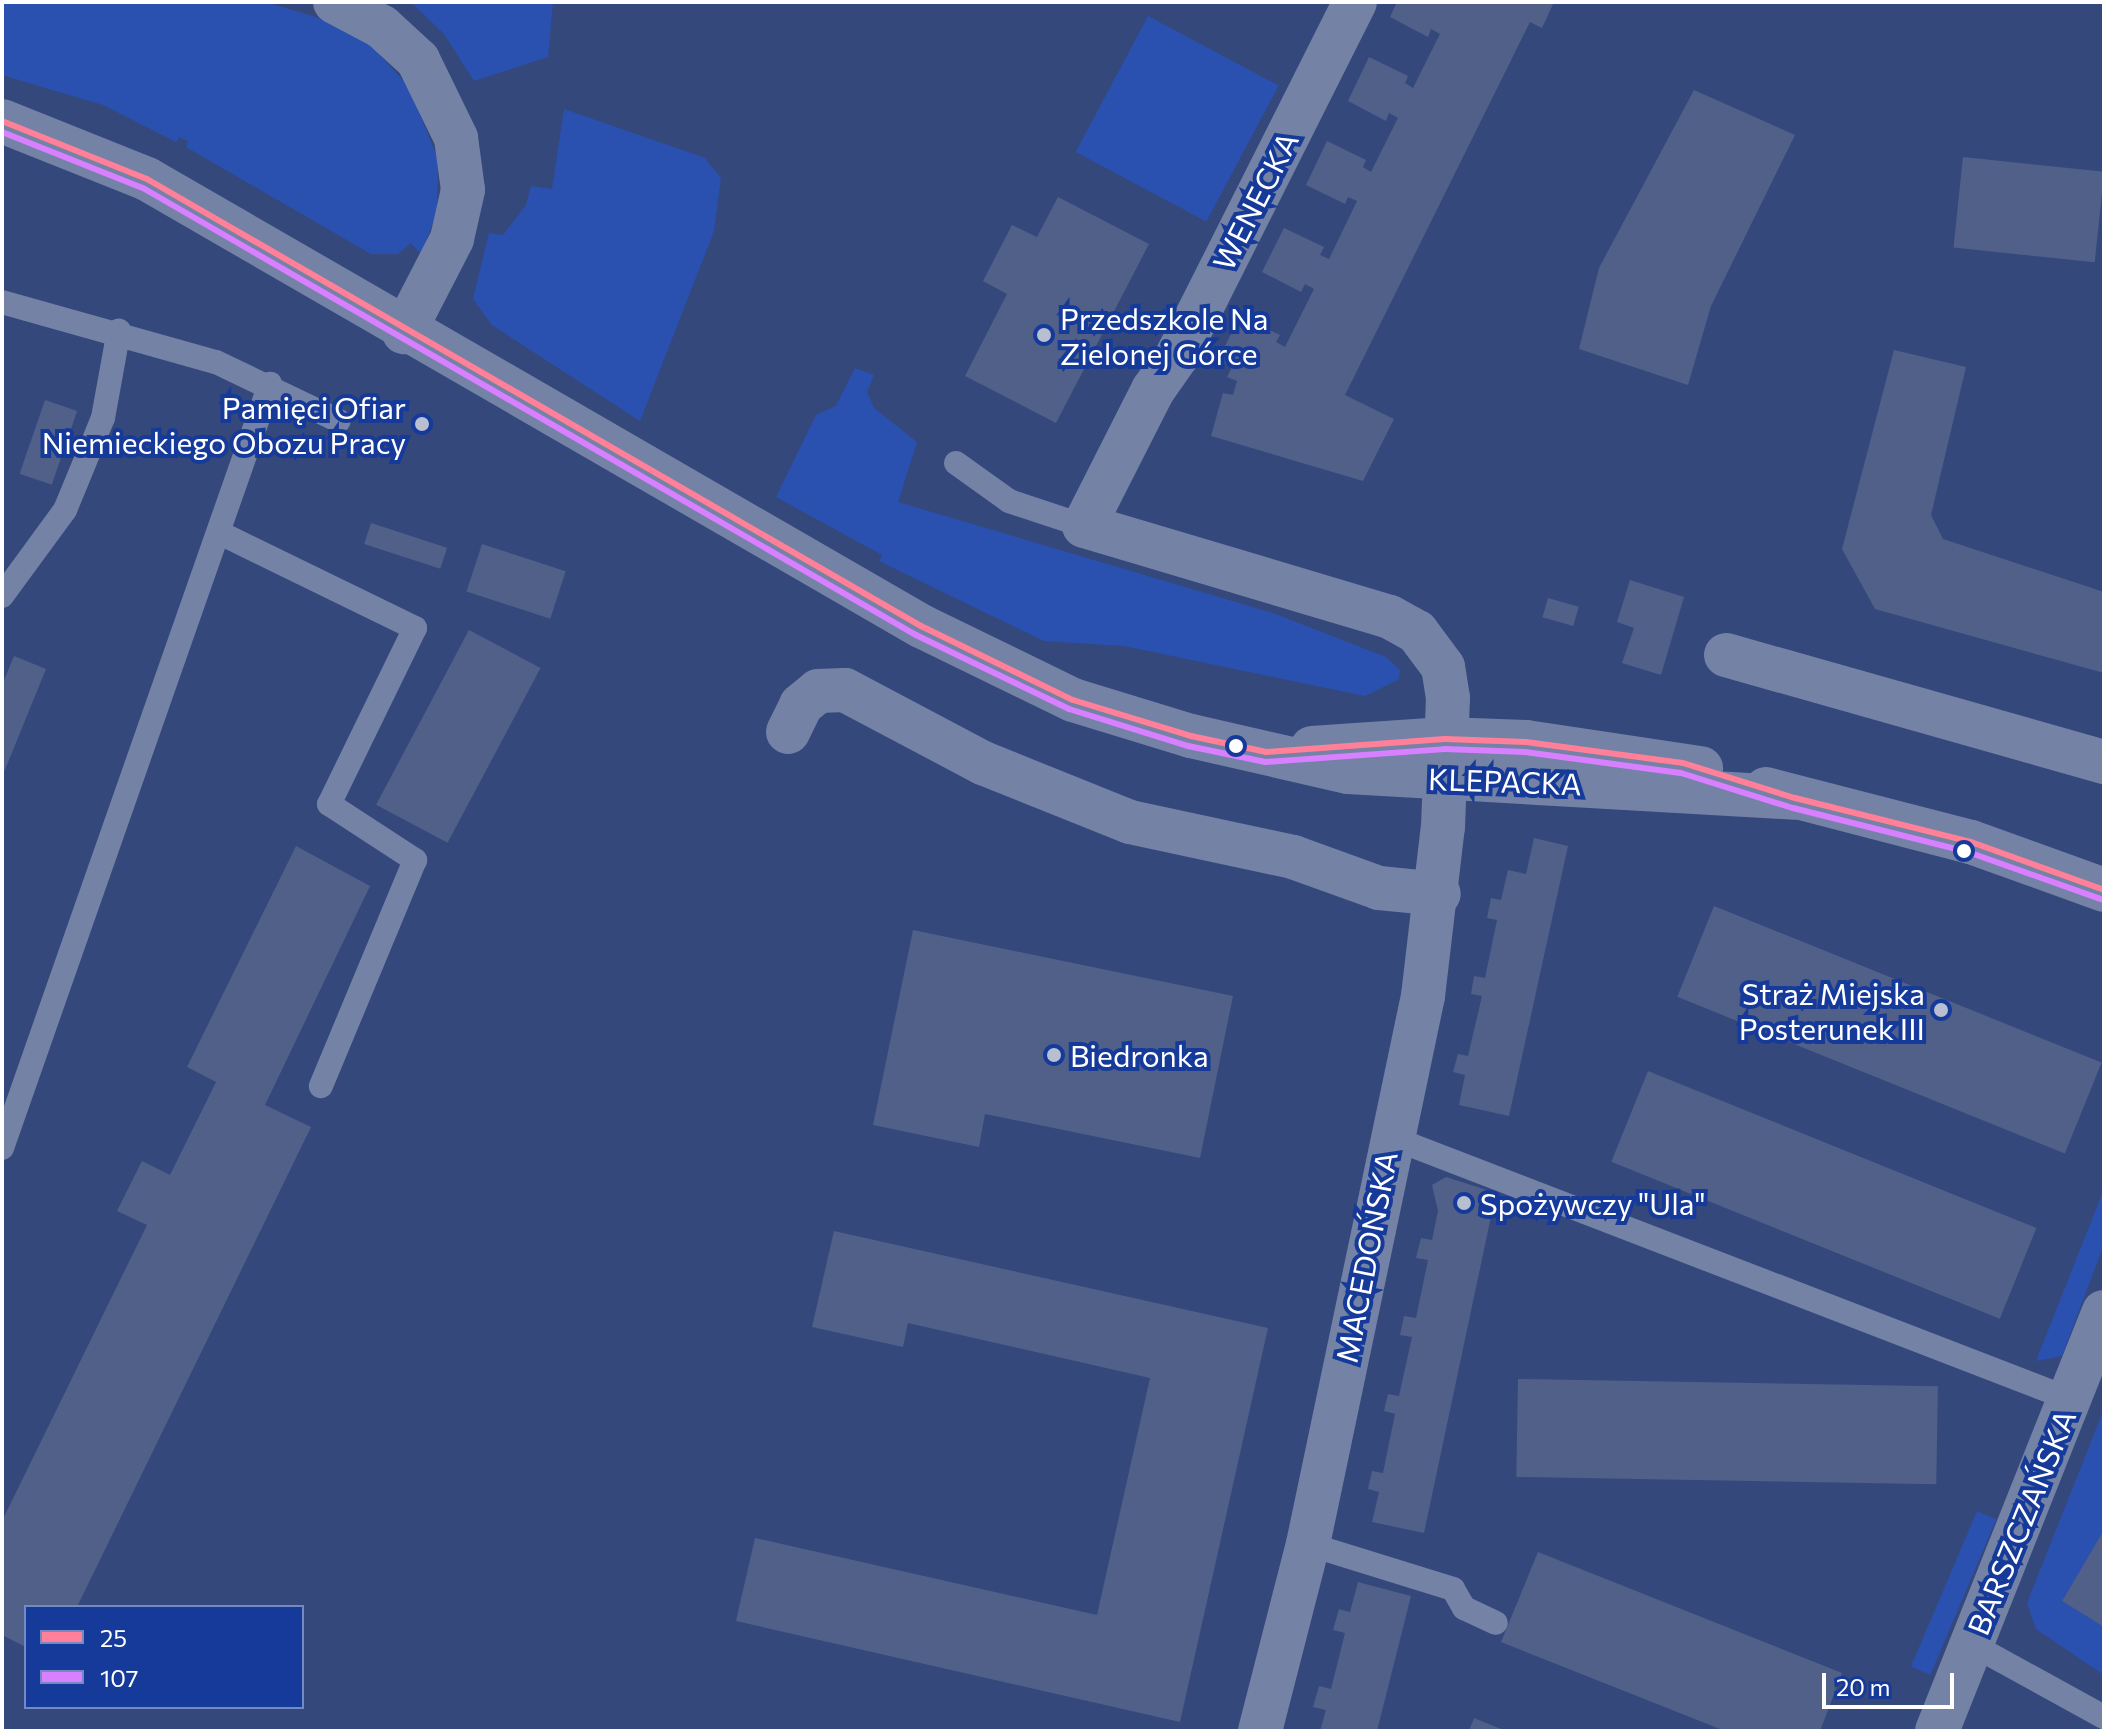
<!DOCTYPE html>
<html>
<head>
<meta charset="utf-8">
<style>
	body { margin:0 }
	#map { position:relative; width:2106px; height:1733px; overflow:hidden; background:#34487c; font-family:Commissioner,sans-serif }
	div>[style] { position:absolute }
	.green>* { inset:0; background:#2a51b0; transform-origin:0 0 }
	.building>* { inset:0; background:#506089; transform-origin:0 0 }
	.service>* { height:24px; margin:-12px; padding:0 12px; transform-origin:12px; border-radius:12px; background:#7482a6 }
	.minor>* { height:44px; margin:-22px; padding:0 22px; transform-origin:22px; border-radius:22px; background:#7482a6 }
	.tertiary>* { height:44px; margin:-22px; padding:0 22px; transform-origin:22px; border-radius:22px; background:#7482a6 }
	.bus-1>* { height:6px; margin:-3px; padding:0 3px; transform-origin:3px; border-radius:3px; background:#ff8098 }
	.bus-2>* { height:6px; margin:-3px; padding:0 3px; transform-origin:3px; border-radius:3px; background:#d880ff }
	.dots>* { width:22px; height:22px; translate:-50% -50%; box-sizing:border-box; border:4px solid #163a9a; border-radius:50% }
	span { translate:-50% -50%; white-space:nowrap; text-align:center; line-height:1.15; -webkit-text-stroke:8px #163a9a; paint-order:stroke }
	.street-label { font-size:30px; color:#fff }
	.poi-label { font-size:30px; color:#fff }
	.left { translate:0 -50%; text-align:left }
	.right { translate:-100% -50%; text-align:right }
	.frame { position:absolute; inset:0; border:4px solid #fff; pointer-events:none }
	.legend { position:absolute; left:24px; top:1605px; width:280px; height:104px; box-sizing:border-box; background:#163a9a; border:2px solid #7389c2; margin:0; padding:10px 14px; list-style:none; font-size:24px; color:#fff }
	.legend li { display:flex; align-items:center; gap:16px; height:40px }
	.legend b { width:40px; border:2px solid #7389c2 }
	.scale { position:absolute; left:1822px; top:1673px; width:132px; height:36px; box-sizing:border-box; border:4px solid #fff; border-top:0; padding-left:10px; font-size:24px; line-height:28px; white-space:nowrap; color:#fff; -webkit-text-stroke:6px #163a9a; paint-order:stroke }
</style>
</head>
<body>
<div id="map">
	<div class="green">
		<i style="clip-path:polygon(2px 2px,266px 2px,329px 21px,372px 46px,408px 86px,438px 159px,437px 213px,421px 254px,411px 243px,398px 254px,371px 254px,186px 147px,188px 141px,179px 137px,176px 142px,103px 105px,2px 75px)"></i>
		<i style="clip-path:polygon(411px 2px,553px 2px,548px 57px,474px 81px,444px 34px)"></i>
		<i style="left:1148px;top:16px;width:148px;height:154px;rotate:28deg"></i>
		<i style="clip-path:polygon(564px 109px,705px 158px,721px 178px,714px 231px,640px 421px,492px 325px,473px 299px,489px 233px,503px 235px,526px 205px,531px 186px,552px 189px)"></i>
		<i style="clip-path:polygon(855px 368px,874px 375px,867px 392px,874px 408px,917px 442px,898px 502px,1273px 613px,1386px 657px,1400px 670px,1399px 679px,1365px 696px,1124px 646px,1044px 641px,879px 561px,882px 555px,776px 497px,816px 415px,836px 406px)"></i>
		<i style="clip-path:polygon(2104px 1189px,2104px 1244px,2062px 1356px,2036px 1361px)"></i>
		<i style="clip-path:polygon(2104px 1409px,2104px 1530px,2062px 1601px,2104px 1627px,2104px 1675px,2036px 1629px,2027px 1603px)"></i>
		<i style="left:1977px;top:1511px;width:21px;height:169px;rotate:23deg"></i>
	</div>
	<div class="building">
		<i style="clip-path:polygon(1397px 2px,1554px 2px,1542px 28px,1530px 22px,1345px 395px,1394px 419px,1363px 481px,1211px 436px,1223px 393px,1233px 395px,1237px 381px,1227px 377px,1232px 367px,1218px 360px,1240px 316px,1280px 335px,1276px 342px,1285px 347px,1314px 289px,1305px 284px,1301px 292px,1262px 272px,1284px 228px,1324px 247px,1320px 255px,1329px 259px,1357px 201px,1348px 197px,1345px 204px,1306px 185px,1327px 141px,1366px 160px,1363px 167px,1371px 172px,1398px 118px,1389px 113px,1386px 121px,1348px 101px,1369px 57px,1408px 76px,1405px 83px,1413px 88px,1440px 34px,1431px 29px,1428px 37px,1390px 17px)"></i>
		<i style="clip-path:polygon(1694px 90px,1795px 135px,1711px 306px,1688px 385px,1579px 349px,1599px 268px)"></i>
		<i style="left:1963px;top:157px;width:142px;height:91px;rotate:6deg"></i>
		<i style="clip-path:polygon(1058px 197px,1149px 244px,1056px 423px,965px 376px,1007px 294px,983px 281px,1012px 225px,1037px 237px)"></i>
		<i style="clip-path:polygon(1894px 350px,1966px 367px,1931px 515px,1943px 539px,2104px 592px,2104px 673px,1875px 609px,1842px 549px)"></i>
		<i style="left:45px;top:400px;width:34px;height:78px;rotate:19deg"></i>
		<i style="left:371px;top:523px;width:80px;height:22px;rotate:18deg"></i>
		<i style="left:482px;top:544px;width:88px;height:50px;rotate:18deg"></i>
		<i style="clip-path:polygon(1630px 580px,1684px 597px,1661px 675px,1622px 663px,1634px 628px,1617px 622px)"></i>
		<i style="left:1548px;top:598px;width:32px;height:20px;rotate:16deg"></i>
		<i style="left:469px;top:630px;width:81px;height:198px;rotate:28deg"></i>
		<i style="clip-path:polygon(14px 656px,46px 669px,2px 777px,2px 685px)"></i>
		<i style="clip-path:polygon(1534px 838px,1568px 846px,1509px 1116px,1459px 1105px,1465px 1075px,1453px 1072px,1458px 1054px,1468px 1056px,1482px 996px,1471px 994px,1474px 976px,1485px 978px,1497px 920px,1487px 918px,1491px 898px,1501px 900px,1508px 870px,1526px 874px)"></i>
		<i style="clip-path:polygon(296px 846px,370px 886px,265px 1105px,311px 1127px,77px 1607px,26px 1607px,26px 1647px,2px 1635px,2px 1521px,147px 1225px,117px 1211px,142px 1161px,170px 1175px,216px 1082px,187px 1067px)"></i>
		<i style="left:1714px;top:906px;width:418px;height:98px;rotate:22deg"></i>
		<i style="clip-path:polygon(913px 930px,1233px 996px,1200px 1158px,985px 1114px,979px 1147px,873px 1125px)"></i>
		<i style="left:1648px;top:1071px;width:419px;height:98px;rotate:22deg"></i>
		<i style="clip-path:polygon(1446px 1177px,1496px 1193px,1424px 1533px,1372px 1522px,1379px 1492px,1368px 1489px,1372px 1471px,1383px 1473px,1395px 1414px,1384px 1411px,1388px 1394px,1399px 1396px,1412px 1337px,1400px 1335px,1404px 1316px,1416px 1318px,1428px 1260px,1416px 1258px,1421px 1238px,1432px 1240px,1438px 1211px,1432px 1185px)"></i>
		<i style="clip-path:polygon(834px 1231px,1268px 1328px,1180px 1722px,736px 1621px,755px 1538px,1097px 1615px,1150px 1378px,908px 1323px,903px 1347px,812px 1327px)"></i>
		<i style="left:1518px;top:1379px;width:420px;height:98px;rotate:1deg"></i>
		<i style="clip-path:polygon(2104px 1530px,2104px 1627px,2062px 1601px)"></i>
		<i style="clip-path:polygon(1538px 1552px,1842px 1673px,1820px 1731px,1725px 1731px,1501px 1642px)"></i>
		<i style="clip-path:polygon(1358px 1582px,1411px 1596px,1377px 1731px,1320px 1731px,1326px 1710px,1313px 1707px,1319px 1686px,1331px 1689px,1345px 1633px,1333px 1630px,1339px 1609px,1350px 1612px)"></i>
		<i style="clip-path:polygon(1474px 1718px,1506px 1731px,1469px 1731px)"></i>
	</div>
	<div class="service">
		<i style="left:2px;top:302px;width:222px;rotate:15.7deg"></i>
		<i style="left:216px;top:362px;width:136px;rotate:25.6deg"></i>
		<i style="left:956px;top:463px;width:65px;rotate:35.6deg"></i>
		<i style="left:1009px;top:501px;width:79px;rotate:18.4deg"></i>
		<i style="left:220px;top:533px;width:217px;rotate:26deg"></i>
		<i style="left:415px;top:628px;width:196px;rotate:116deg"></i>
		<i style="left:329px;top:804px;width:103px;rotate:33.1deg"></i>
		<i style="left:415px;top:860px;width:245px;rotate:112.6deg"></i>
		<i style="left:2px;top:596px;width:107px;rotate:-53.8deg"></i>
		<i style="left:65px;top:510px;width:100px;rotate:-67.6deg"></i>
		<i style="left:103px;top:418px;width:89px;rotate:-79.7deg"></i>
		<i style="left:1390px;top:1137px;width:729px;rotate:21.07deg"></i>
		<i style="left:2px;top:1148px;width:810px;rotate:-70.67deg"></i>
		<i style="left:1308px;top:1544px;width:152px;rotate:17.2deg"></i>
		<i style="left:1453px;top:1589px;width:22px;rotate:60deg"></i>
		<i style="left:1464px;top:1608px;width:35px;rotate:25deg"></i>
		<i style="left:1971px;top:1644px;width:152px;rotate:28.8deg"></i>
	</div>
	<div class="minor">
		<i style="left:335px;top:2px;width:53px;rotate:28deg"></i>
		<i style="left:382px;top:27px;width:49px;rotate:42.5deg"></i>
		<i style="left:418px;top:60px;width:87px;rotate:64deg"></i>
		<i style="left:456px;top:138px;width:52px;rotate:82.3deg"></i>
		<i style="left:463px;top:190px;width:50px;rotate:102.7deg"></i>
		<i style="left:452px;top:239px;width:105px;rotate:117.3deg"></i>
		<i style="left:1726px;top:655px;width:393px;rotate:15.8deg"></i>
		<i style="left:788px;top:732px;width:30px;rotate:-64deg"></i>
		<i style="left:801px;top:705px;width:22px;rotate:-39deg"></i>
		<i style="left:818px;top:691px;width:27px;rotate:-2deg"></i>
		<i style="left:845px;top:690px;width:156px;rotate:27.9deg"></i>
		<i style="left:983px;top:763px;width:158px;rotate:21.9deg"></i>
		<i style="left:1130px;top:822px;width:167px;rotate:12.1deg"></i>
		<i style="left:1293px;top:857px;width:91px;rotate:19.8deg"></i>
		<i style="left:1379px;top:888px;width:60px;rotate:5.7deg"></i>
		<i style="left:1260px;top:1731px;width:193px;rotate:-75.6deg"></i>
		<i style="left:1308px;top:1544px;width:560px;rotate:-78.15deg"></i>
		<i style="left:1423px;top:996px;width:170px;rotate:-83.3deg"></i>
		<i style="left:1443px;top:827px;width:129px;rotate:-87.8deg"></i>
		<i style="left:1448px;top:698px;width:31px;rotate:-99deg"></i>
		<i style="left:1443px;top:667px;width:44px;rotate:-126.6deg"></i>
		<i style="left:1417px;top:632px;width:31px;rotate:-151deg"></i>
		<i style="left:1390px;top:617px;width:319px;rotate:-163.4deg"></i>
		<i style="left:1084px;top:526px;width:153px;rotate:-63.1deg"></i>
		<i style="left:1153px;top:390px;width:42px;rotate:-54.8deg"></i>
		<i style="left:1177px;top:356px;width:396px;rotate:-63.3deg"></i>
		<i style="left:1937px;top:1731px;width:451px;rotate:-68.3deg"></i>
	</div>
	<div class="tertiary">
		<i style="left:2px;top:121px;width:156px;rotate:21.8deg"></i>
		<i style="left:147px;top:179px;width:894px;rotate:30.01deg"></i>
		<i style="left:921px;top:626px;width:169px;rotate:26deg"></i>
		<i style="left:1073px;top:700px;width:123px;rotate:17deg"></i>
		<i style="left:1191px;top:736px;width:161px;rotate:12.9deg"></i>
		<i style="left:1348px;top:772px;width:448px;rotate:3.3deg"></i>
		<i style="left:1312px;top:748px;width:133px;rotate:-3.9deg"></i>
		<i style="left:1445px;top:739px;width:81px;rotate:2.1deg"></i>
		<i style="left:1526px;top:742px;width:177px;rotate:8.5deg"></i>
		<i style="left:1766px;top:789px;width:212px;rotate:14.5deg"></i>
		<i style="left:1971px;top:842px;width:141px;rotate:19.8deg"></i>
	</div>
	<div class="bus-1">
		<i style="left:2px;top:121px;width:156px;rotate:21.8deg"></i>
		<i style="left:147px;top:179px;width:894px;rotate:30.01deg"></i>
		<i style="left:921px;top:626px;width:169px;rotate:26deg"></i>
		<i style="left:1073px;top:700px;width:123px;rotate:17deg"></i>
		<i style="left:1191px;top:736px;width:77px;rotate:12deg"></i>
		<i style="left:1266px;top:752px;width:179px;rotate:-4.2deg"></i>
		<i style="left:1445px;top:739px;width:81px;rotate:2.1deg"></i>
		<i style="left:1526px;top:742px;width:158px;rotate:7.6deg"></i>
		<i style="left:1683px;top:763px;width:117px;rotate:17.4deg"></i>
		<i style="left:1795px;top:798px;width:181px;rotate:14deg"></i>
		<i style="left:1971px;top:842px;width:141px;rotate:19.8deg"></i>
	</div>
	<div class="bus-2">
		<i style="left:2px;top:132px;width:152px;rotate:21.7deg"></i>
		<i style="left:143px;top:188px;width:893px;rotate:30.04deg"></i>
		<i style="left:916px;top:635px;width:170px;rotate:25.8deg"></i>
		<i style="left:1069px;top:709px;width:125px;rotate:17.3deg"></i>
		<i style="left:1188px;top:746px;width:79px;rotate:11.7deg"></i>
		<i style="left:1265px;top:762px;width:180px;rotate:-4.1deg"></i>
		<i style="left:1445px;top:749px;width:80px;rotate:2.1deg"></i>
		<i style="left:1525px;top:752px;width:157px;rotate:7.7deg"></i>
		<i style="left:1681px;top:773px;width:117px;rotate:17.4deg"></i>
		<i style="left:1793px;top:808px;width:180px;rotate:14.1deg"></i>
		<i style="left:1968px;top:852px;width:141px;rotate:19.5deg"></i>
	</div>
	<div class="dots">
		<i style="left:1044px;top:335px;background:#b8bfd1"></i>
		<i style="left:422px;top:424px;background:#b8bfd1"></i>
		<i style="left:1236px;top:746px;background:#fff"></i>
		<i style="left:1964px;top:851px;background:#fff"></i>
		<i style="left:1941px;top:1010px;background:#b8bfd1"></i>
		<i style="left:1054px;top:1055px;background:#b8bfd1"></i>
		<i style="left:1464px;top:1203px;background:#b8bfd1"></i>
	</div>
	<div class="street-label">
		<span style="left:1255px;top:201px;rotate:-63deg">WENECKA</span>
		<span style="left:1505px;top:781px;rotate:2deg">KLEPACKA</span>
		<span style="left:1366px;top:1257px;rotate:-79deg">MACEDOŃSKA</span>
		<span style="left:2021px;top:1522px;rotate:-68deg">BARSZCZAŃSKA</span>
	</div>
	<div class="poi-label">
		<span class="left" style="left:1060px;top:335px">Przedszkole Na<br>Zielonej Górce</span>
		<span class="right" style="left:406px;top:424px">Pamięci Ofiar<br>Niemieckiego Obozu Pracy</span>
		<span class="right" style="left:1925px;top:1010px">Straż Miejska<br>Posterunek III</span>
		<span class="left" style="left:1070px;top:1055px">Biedronka</span>
		<span class="left" style="left:1480px;top:1203px">Spożywczy "Ula"</span>
	</div>
	<div class="frame"></div>
	<ul class="legend">
	<li><b style="height:10px;background:#ff8098"></b>25</li>
	<li><b style="height:10px;background:#d880ff"></b>107</li>
	</ul>
	<div class="scale">20 m</div>
</div>
</body>
</html>
